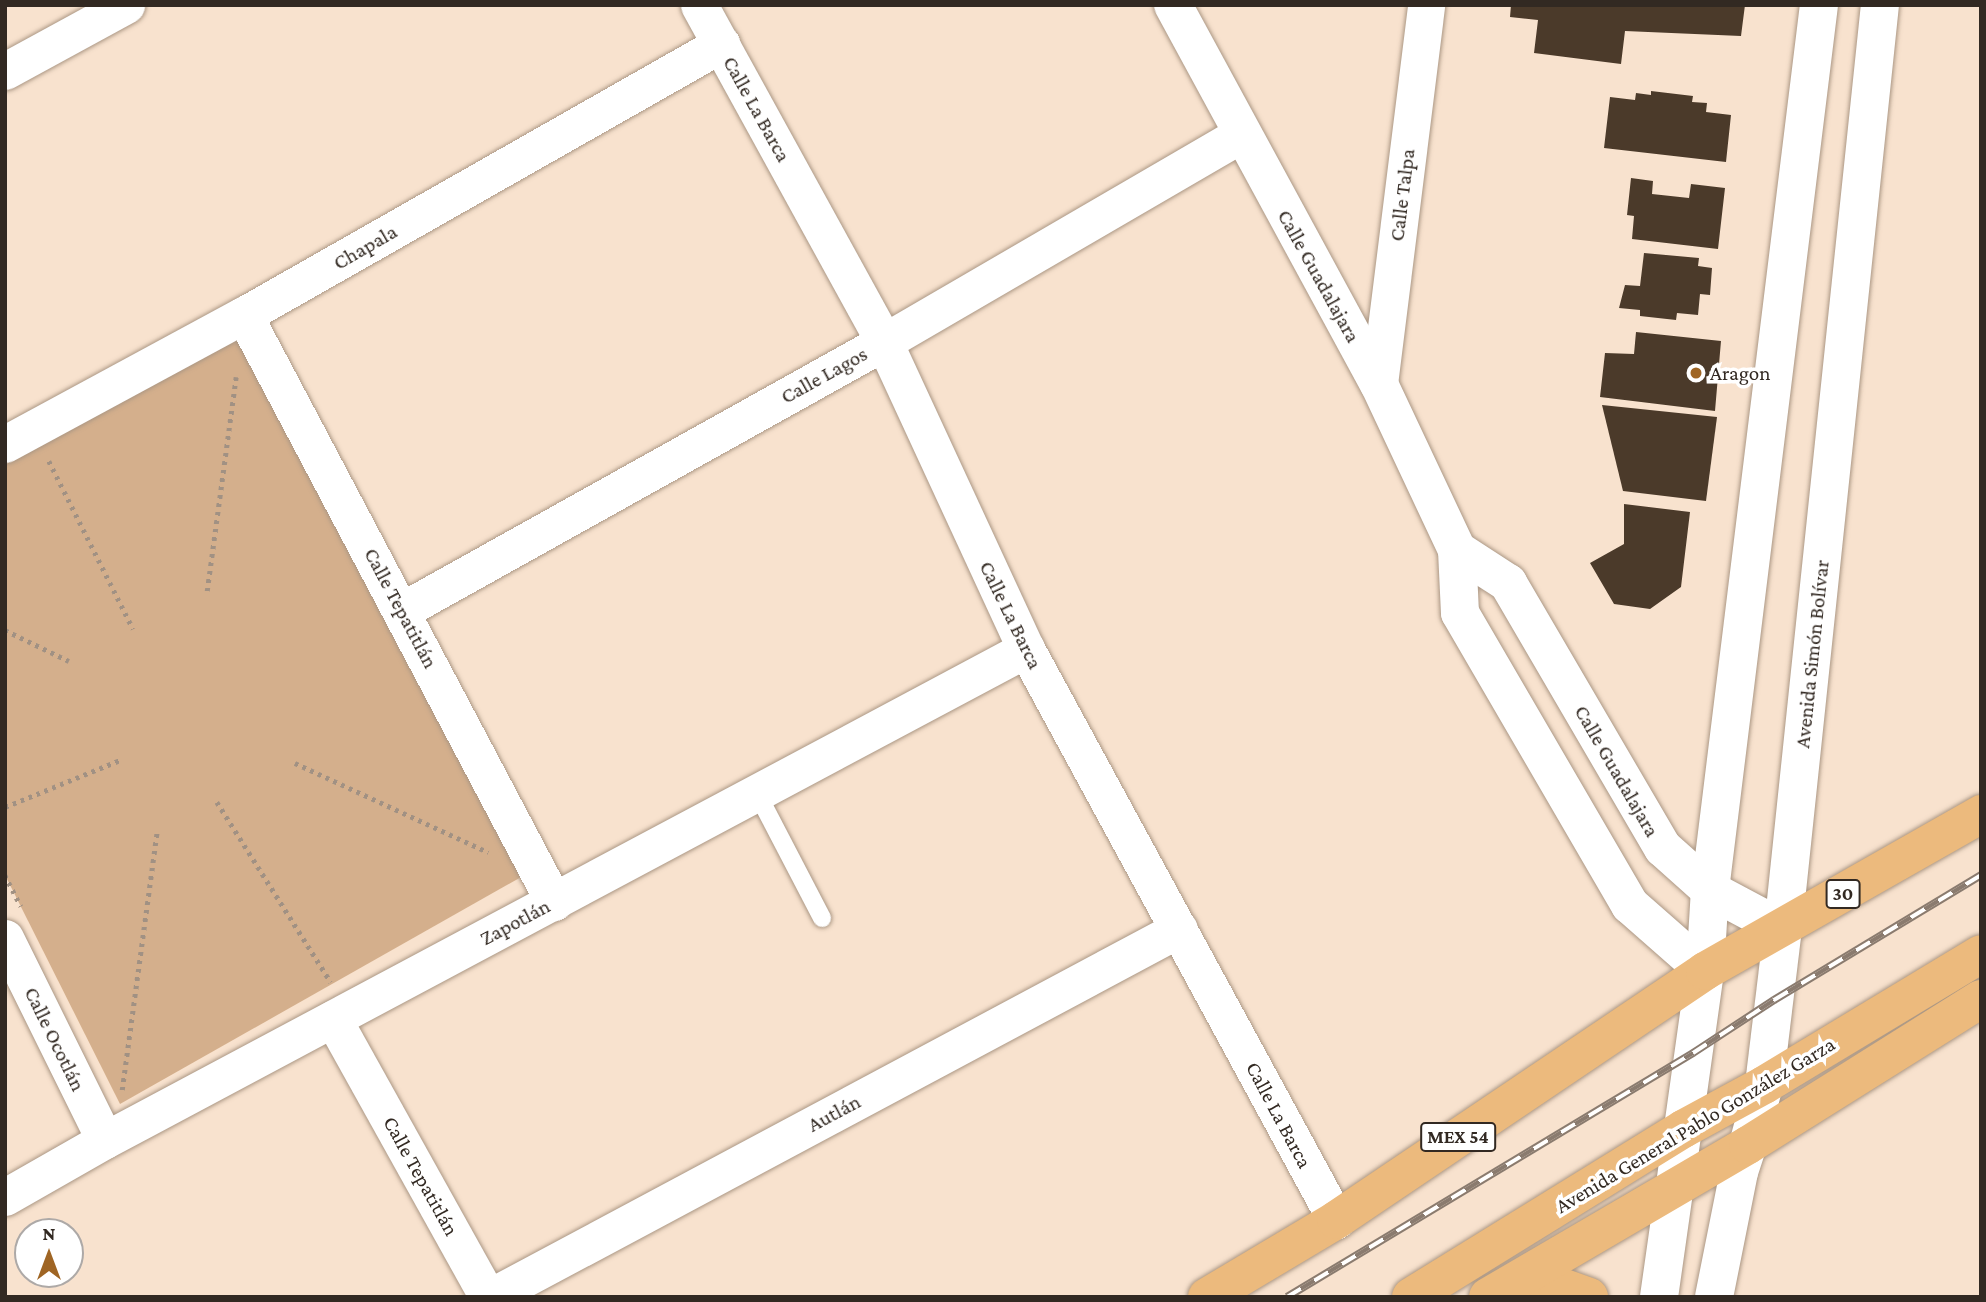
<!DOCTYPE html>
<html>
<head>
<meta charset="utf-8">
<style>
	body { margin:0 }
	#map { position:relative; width:1986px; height:1302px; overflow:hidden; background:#f8e2ce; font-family:"Crimson Pro",serif }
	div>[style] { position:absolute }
	.green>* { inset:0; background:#d4af8c }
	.building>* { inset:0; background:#4b3a2a }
	.path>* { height:4.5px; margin-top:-2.25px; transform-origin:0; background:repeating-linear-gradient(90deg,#a19183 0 3.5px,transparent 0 8.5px) }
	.roads { filter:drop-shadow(0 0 2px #ab9784) drop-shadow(0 0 2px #ab9784) }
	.service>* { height:18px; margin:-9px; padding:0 9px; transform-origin:9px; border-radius:9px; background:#fff }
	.minor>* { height:37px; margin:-18.5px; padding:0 18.5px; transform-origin:18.5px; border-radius:18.5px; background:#fff }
	.tertiary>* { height:38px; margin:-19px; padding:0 19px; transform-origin:19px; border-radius:19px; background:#fff }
	.secondary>* { height:38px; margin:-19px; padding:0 19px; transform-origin:19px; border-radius:19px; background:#fff }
	.primary>* { height:38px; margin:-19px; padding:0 19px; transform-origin:19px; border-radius:19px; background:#ecba7d }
	.rail>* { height:8px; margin-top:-4px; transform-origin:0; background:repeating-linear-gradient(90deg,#fff 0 16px,#8a7b6f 0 32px); box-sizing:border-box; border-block:2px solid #8a7b6f }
	.dots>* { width:19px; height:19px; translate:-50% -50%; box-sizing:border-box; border:4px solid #fff; border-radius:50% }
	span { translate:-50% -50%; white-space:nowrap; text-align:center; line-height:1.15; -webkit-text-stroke:7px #fff; paint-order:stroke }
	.shield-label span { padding:2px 5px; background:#fff; border:2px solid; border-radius:5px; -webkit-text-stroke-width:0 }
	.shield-label { font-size:19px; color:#322922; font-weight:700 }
	.street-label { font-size:21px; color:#322922 }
	.poi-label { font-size:21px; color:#322922 }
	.left { translate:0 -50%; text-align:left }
	.frame { position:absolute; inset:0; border:7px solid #322922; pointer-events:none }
	.north { position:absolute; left:14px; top:1218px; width:70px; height:70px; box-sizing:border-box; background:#fff; border:2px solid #ada9a7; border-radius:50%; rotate:0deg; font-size:19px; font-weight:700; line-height:28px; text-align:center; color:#322922 }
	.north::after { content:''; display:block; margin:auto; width:24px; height:32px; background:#9f6524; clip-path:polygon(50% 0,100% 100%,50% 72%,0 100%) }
</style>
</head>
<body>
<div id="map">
	<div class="green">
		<i style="clip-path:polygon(243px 331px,530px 872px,120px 1104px,5px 875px,5px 461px)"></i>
	</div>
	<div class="building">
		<i style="clip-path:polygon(1511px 5px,1745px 5px,1741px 36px,1625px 31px,1621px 64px,1534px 53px,1538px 20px,1510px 17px)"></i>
		<i style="clip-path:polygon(1651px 91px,1693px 96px,1692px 102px,1707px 103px,1706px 112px,1731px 115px,1726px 162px,1604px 148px,1610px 97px,1635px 100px,1636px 93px,1651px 95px)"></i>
		<i style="clip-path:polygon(1631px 178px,1653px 181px,1652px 194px,1689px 198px,1691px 184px,1725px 188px,1718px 249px,1632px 239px,1634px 216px,1627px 215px)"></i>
		<i style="clip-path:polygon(1644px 253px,1699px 258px,1698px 266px,1712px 268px,1710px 295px,1700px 294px,1698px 315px,1677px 313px,1676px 320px,1640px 316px,1640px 310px,1619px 308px,1625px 285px,1640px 286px)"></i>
		<i style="clip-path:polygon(1636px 332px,1721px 341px,1715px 411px,1600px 397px,1605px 353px,1634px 354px)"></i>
		<i style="clip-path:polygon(1602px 405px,1717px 417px,1706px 501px,1623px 491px)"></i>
		<i style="clip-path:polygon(1624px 504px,1690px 512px,1681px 587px,1650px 609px,1614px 604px,1590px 563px,1624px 544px)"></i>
	</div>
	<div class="path">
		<i style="left:49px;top:461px;width:188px;rotate:63.4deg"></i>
		<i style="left:207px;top:591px;width:216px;rotate:-82.3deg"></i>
		<i style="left:5px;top:630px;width:71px;rotate:25.8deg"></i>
		<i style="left:295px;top:763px;width:213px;rotate:24.8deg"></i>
		<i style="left:217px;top:802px;width:213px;rotate:57.7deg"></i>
		<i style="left:5px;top:807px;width:124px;rotate:-22.2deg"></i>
		<i style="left:5px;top:875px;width:35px;rotate:63deg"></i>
		<i style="left:122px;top:1090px;width:260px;rotate:-82.3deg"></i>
	</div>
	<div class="roads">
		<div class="service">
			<i style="left:757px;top:793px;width:141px;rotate:62.5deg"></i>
		</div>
		<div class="minor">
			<i style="left:699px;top:5px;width:384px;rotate:61.2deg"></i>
			<i style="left:884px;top:342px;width:338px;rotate:65.2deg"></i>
			<i style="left:1026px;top:649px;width:650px;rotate:61.5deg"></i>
			<i style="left:5px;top:71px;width:138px;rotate:-28.6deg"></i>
			<i style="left:244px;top:315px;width:664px;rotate:62.16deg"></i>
			<i style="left:1379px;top:384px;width:382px;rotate:-82.9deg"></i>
			<i style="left:5px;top:444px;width:272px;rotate:-28.4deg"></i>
			<i style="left:244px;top:315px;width:549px;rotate:-29.6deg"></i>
			<i style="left:403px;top:610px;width:551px;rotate:-29.13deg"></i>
			<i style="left:884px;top:342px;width:414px;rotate:-30.2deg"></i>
			<i style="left:5px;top:938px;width:225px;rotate:63.7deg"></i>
			<i style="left:333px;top:1019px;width:318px;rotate:60.9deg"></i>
			<i style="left:5px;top:1197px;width:115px;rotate:-29.7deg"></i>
			<i style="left:105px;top:1140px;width:1044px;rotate:-28.06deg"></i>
			<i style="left:490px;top:1297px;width:781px;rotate:-28.11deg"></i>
		</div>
		<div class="tertiary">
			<i style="left:1173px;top:5px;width:431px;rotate:61.5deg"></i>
			<i style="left:1379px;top:384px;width:183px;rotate:64.8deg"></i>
			<i style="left:1457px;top:550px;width:63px;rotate:87.3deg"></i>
			<i style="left:1460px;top:613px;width:338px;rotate:59.8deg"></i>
			<i style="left:1630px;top:905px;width:100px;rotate:41.3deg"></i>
			<i style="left:1457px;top:550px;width:61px;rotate:32.9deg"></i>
			<i style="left:1508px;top:583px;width:307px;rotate:59.7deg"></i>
			<i style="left:1663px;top:848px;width:63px;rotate:41.8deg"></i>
			<i style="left:1710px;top:890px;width:83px;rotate:28.1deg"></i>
			<i style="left:1659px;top:1297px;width:113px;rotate:-81.9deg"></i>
			<i style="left:1714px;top:1297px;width:127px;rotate:-78.7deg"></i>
			<i style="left:1739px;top:1172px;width:28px;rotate:-72deg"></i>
		</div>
		<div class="secondary">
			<i style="left:1748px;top:1145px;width:62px;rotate:-75.1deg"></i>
			<i style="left:1764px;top:1085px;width:157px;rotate:-83.1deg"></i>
			<i style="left:1783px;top:929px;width:929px;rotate:-84.01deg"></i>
			<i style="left:1675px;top:1185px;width:216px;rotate:-82deg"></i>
			<i style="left:1705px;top:971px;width:81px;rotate:-86.5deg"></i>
			<i style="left:1710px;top:890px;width:892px;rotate:-82.98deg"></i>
		</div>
		<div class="primary">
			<i style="left:1507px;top:1288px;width:32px;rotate:-7deg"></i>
			<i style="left:1539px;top:1284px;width:20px;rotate:6deg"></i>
			<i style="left:1559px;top:1286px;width:32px;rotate:20deg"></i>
			<i style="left:1207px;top:1297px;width:150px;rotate:-30.8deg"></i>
			<i style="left:1336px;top:1220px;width:445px;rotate:-34deg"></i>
			<i style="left:1705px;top:971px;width:318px;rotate:-29.6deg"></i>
			<i style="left:1411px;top:1297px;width:320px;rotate:-31.7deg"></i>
			<i style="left:1683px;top:1129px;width:92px;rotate:-28.5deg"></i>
			<i style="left:1764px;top:1085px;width:253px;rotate:-31.1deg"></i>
			<i style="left:1488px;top:1297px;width:301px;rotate:-30.3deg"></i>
			<i style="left:1748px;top:1145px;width:275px;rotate:-32.1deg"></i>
		</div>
	</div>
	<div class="rail">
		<i style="left:1287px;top:1297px;width:474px;rotate:-31deg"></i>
		<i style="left:1693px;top:1053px;width:97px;rotate:-33.2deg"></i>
		<i style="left:1774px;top:1000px;width:242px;rotate:-31.1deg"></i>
	</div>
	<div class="dots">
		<i style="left:1696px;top:373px;background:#9f6524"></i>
	</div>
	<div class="shield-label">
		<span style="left:1843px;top:894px">30</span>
		<span style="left:1458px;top:1137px">MEX 54</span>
	</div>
	<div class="street-label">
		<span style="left:757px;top:109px;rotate:61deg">Calle La Barca</span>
		<span style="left:1402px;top:195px;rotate:-83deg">Calle Talpa</span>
		<span style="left:365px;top:247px;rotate:-30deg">Chapala</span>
		<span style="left:1319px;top:276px;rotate:61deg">Calle Guadalajara</span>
		<span style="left:824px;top:375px;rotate:-29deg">Calle Lagos</span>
		<span style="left:401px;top:608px;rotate:62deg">Calle Tepatitlán</span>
		<span style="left:1011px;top:615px;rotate:64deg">Calle La Barca</span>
		<span style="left:1812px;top:654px;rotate:-84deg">Avenida Simón Bolívar</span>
		<span style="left:1617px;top:771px;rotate:60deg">Calle Guadalajara</span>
		<span style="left:515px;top:922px;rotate:-28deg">Zapotlán</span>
		<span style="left:55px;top:1039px;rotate:64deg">Calle Ocotlán</span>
		<span style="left:834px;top:1113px;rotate:-28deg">Autlán</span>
		<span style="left:1279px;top:1115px;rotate:62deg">Calle La Barca</span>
		<span style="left:1695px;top:1125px;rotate:-31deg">Avenida General Pablo González Garza</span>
		<span style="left:421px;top:1176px;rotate:61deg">Calle Tepatitlán</span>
	</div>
	<div class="poi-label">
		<span class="left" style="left:1710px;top:373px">Aragon</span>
	</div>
	<div class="frame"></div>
	<div class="north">N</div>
</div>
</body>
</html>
